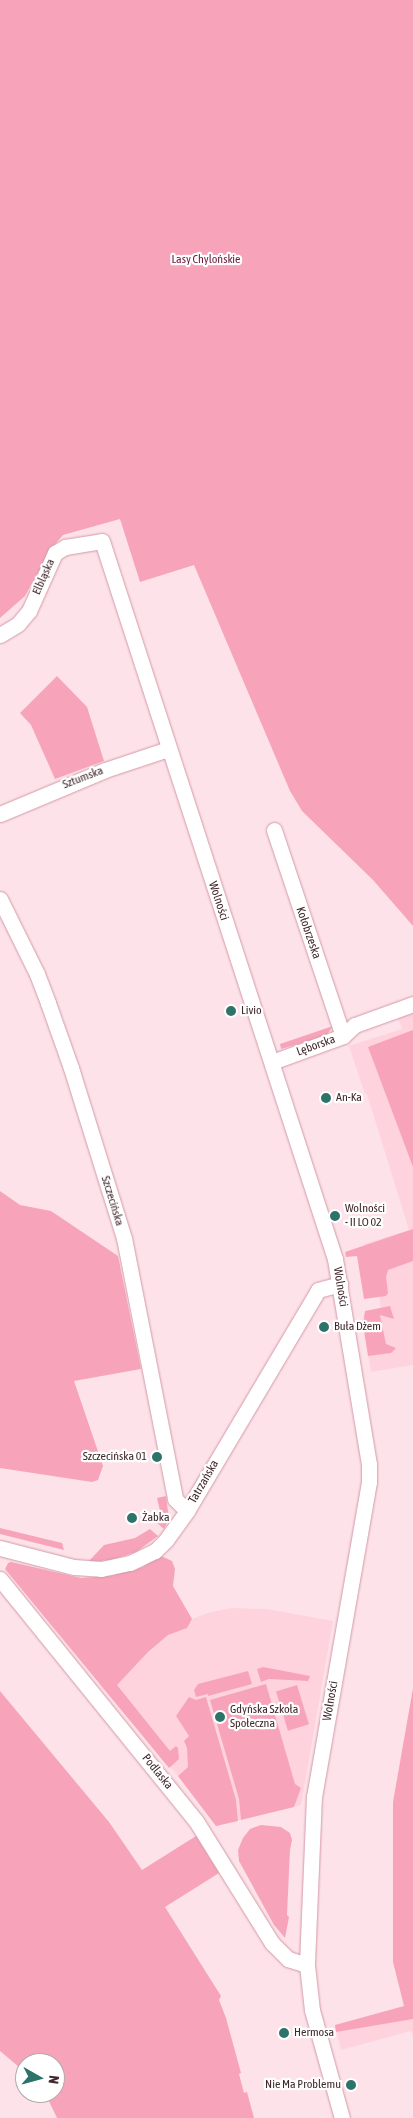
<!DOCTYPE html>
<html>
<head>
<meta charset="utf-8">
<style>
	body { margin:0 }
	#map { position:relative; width:413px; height:2118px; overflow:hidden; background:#fde3e9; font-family:"Asap Condensed",sans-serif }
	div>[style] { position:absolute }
	.built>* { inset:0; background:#fed3dd }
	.green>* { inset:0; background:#f7a4ba; transform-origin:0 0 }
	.roads { filter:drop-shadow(0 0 1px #d499a8) drop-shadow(0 0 1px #d499a8) }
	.minor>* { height:15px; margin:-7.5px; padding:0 7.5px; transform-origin:7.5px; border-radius:7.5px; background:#fff }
	.dots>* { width:14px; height:14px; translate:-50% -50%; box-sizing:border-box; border:2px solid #fff; border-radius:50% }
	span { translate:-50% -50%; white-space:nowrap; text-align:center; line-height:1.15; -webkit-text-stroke:4.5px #fff; paint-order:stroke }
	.park-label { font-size:12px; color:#6b1838 }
	.street-label { font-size:12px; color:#40282e }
	.poi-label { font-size:12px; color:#40282e }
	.left { translate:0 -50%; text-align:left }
	.right { translate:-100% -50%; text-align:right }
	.north { position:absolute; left:15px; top:2053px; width:50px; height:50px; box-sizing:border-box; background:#fff; border:1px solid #b3a9ab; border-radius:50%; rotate:97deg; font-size:14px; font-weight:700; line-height:20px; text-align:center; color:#40282e }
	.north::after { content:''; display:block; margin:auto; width:18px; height:22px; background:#2d7369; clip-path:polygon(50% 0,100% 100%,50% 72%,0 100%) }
</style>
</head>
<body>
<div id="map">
	<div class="built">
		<i style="clip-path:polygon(413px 1012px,413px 1365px,371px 1372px,363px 1324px,375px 1322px,381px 1311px,379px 1294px,364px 1244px,409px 1230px,367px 1094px,365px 1094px,349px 1046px,402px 1029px,398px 1018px)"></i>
		<i style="clip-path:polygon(231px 1608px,267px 1609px,333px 1621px,301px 1805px,216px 1826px,178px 1776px,99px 1684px,170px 1627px,208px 1613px)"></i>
		<i style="clip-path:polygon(413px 2019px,413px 2036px,411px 2031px,341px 2050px,335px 2025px)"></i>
	</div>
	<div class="green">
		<i style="clip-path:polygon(0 0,413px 0,413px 926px,373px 880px,302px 811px,290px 791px,194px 565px,140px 582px,120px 519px,63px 535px,52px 548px,25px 596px,0 618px)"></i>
		<i style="clip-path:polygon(57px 676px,87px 707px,104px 761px,55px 779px,31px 725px,20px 713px)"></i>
		<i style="clip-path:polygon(333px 1026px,326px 1036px,281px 1049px,280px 1044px)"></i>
		<i style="clip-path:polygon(413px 1030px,413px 1167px,368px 1047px)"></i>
		<i style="clip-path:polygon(0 1191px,20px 1205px,51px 1211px,118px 1256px,141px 1369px,74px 1381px,103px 1466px,98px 1480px,92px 1482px,0 1468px)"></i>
		<i style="clip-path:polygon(413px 1229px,413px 1261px,388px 1270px,386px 1277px,388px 1293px,386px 1296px,364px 1299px,357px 1256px,346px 1257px,345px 1252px)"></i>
		<i style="clip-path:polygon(390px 1306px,394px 1319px,380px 1315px,386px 1344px,396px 1348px,391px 1353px,368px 1356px,363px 1324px,365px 1311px)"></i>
		<i style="clip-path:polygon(166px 1496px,169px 1519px,164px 1529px,156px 1522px,160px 1511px,157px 1498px)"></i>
		<i style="clip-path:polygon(0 1528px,62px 1543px,64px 1550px,0 1534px)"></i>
		<i style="clip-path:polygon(150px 1529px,158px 1536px,136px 1552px,111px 1560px,88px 1562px,104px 1545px,135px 1538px)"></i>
		<i style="clip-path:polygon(159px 1555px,172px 1561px,175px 1569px,173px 1586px,192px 1619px,187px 1628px,168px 1635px,148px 1652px,117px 1685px,170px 1751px,176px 1746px,178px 1748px,179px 1759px,169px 1768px,5px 1569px,8px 1563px,11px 1562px,81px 1578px,110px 1576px,143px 1567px)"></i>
		<i style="clip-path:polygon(263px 1667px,310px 1676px,308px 1681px,269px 1679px,261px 1682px,257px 1669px)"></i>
		<i style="clip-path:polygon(248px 1671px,252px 1684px,208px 1696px,208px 1694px,196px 1697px,194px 1690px,198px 1684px)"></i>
		<i style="clip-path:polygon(266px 1684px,295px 1784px,301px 1788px,294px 1807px,241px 1820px,239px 1799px,210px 1700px)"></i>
		<i style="left:297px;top:1685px;width:41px;height:22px;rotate:73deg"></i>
		<i style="clip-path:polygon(413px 1688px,413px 2019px,336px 2032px,335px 2025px,404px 2006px,393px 1962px,393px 1802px)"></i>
		<i style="clip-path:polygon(0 1691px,109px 1822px,142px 1870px,196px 1836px,219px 1873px,165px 1907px,221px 1996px,219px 2000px,226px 2018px,241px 2073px,239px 2074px,244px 2093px,247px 2092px,254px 2118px,57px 2118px,45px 2093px,55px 2093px,55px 2063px,25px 2063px,25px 2072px,0 2051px)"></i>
		<i style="clip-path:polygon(189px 1697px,196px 1700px,206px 1697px,236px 1800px,238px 1821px,216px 1826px,178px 1776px,188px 1767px,187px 1748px,184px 1741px,189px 1736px,176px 1716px)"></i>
		<i style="clip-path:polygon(261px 1825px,281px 1827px,290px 1833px,292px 1840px,290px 1850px,287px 1915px,289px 1917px,285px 1938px,274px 1925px,239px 1861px,238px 1850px,243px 1838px,250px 1829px)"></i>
	</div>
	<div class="roads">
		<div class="minor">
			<i style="left:0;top:635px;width:21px;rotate:-31deg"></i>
			<i style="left:18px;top:624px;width:17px;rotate:-50deg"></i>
			<i style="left:29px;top:611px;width:64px;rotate:-65.9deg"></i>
			<i style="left:55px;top:553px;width:12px;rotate:-31deg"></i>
			<i style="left:65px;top:547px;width:37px;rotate:-9deg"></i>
			<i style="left:102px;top:541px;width:755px;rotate:72.02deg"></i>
			<i style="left:335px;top:1259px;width:208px;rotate:80.6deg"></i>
			<i style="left:369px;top:1464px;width:18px;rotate:90deg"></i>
			<i style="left:369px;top:1482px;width:319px;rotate:99.9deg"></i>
			<i style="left:314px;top:1796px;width:169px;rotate:92.4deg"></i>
			<i style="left:307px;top:1965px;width:45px;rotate:83.7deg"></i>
			<i style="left:312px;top:2010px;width:112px;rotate:74.5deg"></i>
			<i style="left:0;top:814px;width:114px;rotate:-22.7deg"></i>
			<i style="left:105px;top:770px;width:66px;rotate:-18.4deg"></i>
			<i style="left:274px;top:830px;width:217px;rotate:71.5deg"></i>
			<i style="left:0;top:899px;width:84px;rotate:63.7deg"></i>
			<i style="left:37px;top:974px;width:31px;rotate:69deg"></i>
			<i style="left:48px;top:1003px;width:69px;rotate:70.5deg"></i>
			<i style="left:71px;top:1068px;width:178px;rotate:72.7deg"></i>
			<i style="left:124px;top:1238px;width:266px;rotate:78.9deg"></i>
			<i style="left:175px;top:1499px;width:17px;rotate:45deg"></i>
			<i style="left:272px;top:1062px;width:76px;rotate:-20.1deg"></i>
			<i style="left:343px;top:1036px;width:16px;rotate:-43deg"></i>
			<i style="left:355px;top:1025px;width:62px;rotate:-19.9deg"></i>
			<i style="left:0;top:1548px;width:76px;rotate:14.4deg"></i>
			<i style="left:74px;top:1567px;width:27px;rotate:4deg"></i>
			<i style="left:101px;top:1569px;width:30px;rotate:-12deg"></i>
			<i style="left:130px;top:1563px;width:28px;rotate:-26deg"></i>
			<i style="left:155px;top:1551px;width:16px;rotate:-45deg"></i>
			<i style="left:166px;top:1540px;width:36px;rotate:-54deg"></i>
			<i style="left:187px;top:1511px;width:257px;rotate:-59.3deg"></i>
			<i style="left:318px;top:1290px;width:23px;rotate:-15deg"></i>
			<i style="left:0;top:1579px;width:311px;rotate:51deg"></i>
			<i style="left:196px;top:1821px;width:144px;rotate:58.1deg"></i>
			<i style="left:272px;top:1943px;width:23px;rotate:45deg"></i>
			<i style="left:288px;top:1959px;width:20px;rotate:18deg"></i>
		</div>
	</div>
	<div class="dots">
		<i style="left:231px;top:1011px;background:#2d7369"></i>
		<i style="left:326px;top:1098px;background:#2d7369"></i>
		<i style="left:335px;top:1216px;background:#2d7369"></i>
		<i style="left:324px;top:1327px;background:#2d7369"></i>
		<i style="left:157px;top:1457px;background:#2d7369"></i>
		<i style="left:132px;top:1518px;background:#2d7369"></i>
		<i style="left:220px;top:1717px;background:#2d7369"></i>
		<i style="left:284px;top:2033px;background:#2d7369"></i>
		<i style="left:351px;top:2085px;background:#2d7369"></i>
	</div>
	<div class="park-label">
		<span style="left:206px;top:260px">Lasy Chylońskie</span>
	</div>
	<div class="street-label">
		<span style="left:44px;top:577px;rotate:-66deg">Elbląska</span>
		<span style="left:83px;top:778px;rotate:-21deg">Sztumska</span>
		<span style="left:218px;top:901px;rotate:72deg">Wolności</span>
		<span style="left:308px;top:933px;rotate:71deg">Kołobrzeska</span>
		<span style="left:316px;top:1046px;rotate:-20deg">Lęborska</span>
		<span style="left:112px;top:1201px;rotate:73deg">Szczecińska</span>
		<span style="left:340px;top:1287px;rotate:81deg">Wolności</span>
		<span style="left:204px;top:1482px;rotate:-60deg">Tatrzańska</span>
		<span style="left:331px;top:1701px;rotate:-80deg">Wolności</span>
		<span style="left:157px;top:1772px;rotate:51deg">Podlaska</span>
	</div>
	<div class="poi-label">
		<span class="left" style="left:241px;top:1011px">Livio</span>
		<span class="left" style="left:336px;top:1098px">An-Ka</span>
		<span class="left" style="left:345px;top:1216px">Wolności<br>- II LO 02</span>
		<span class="left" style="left:334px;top:1327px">Buła Dżem</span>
		<span class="right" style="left:147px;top:1457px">Szczecińska 01</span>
		<span class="left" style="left:142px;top:1518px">Żabka</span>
		<span class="left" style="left:230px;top:1717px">Gdyńska Szkoła<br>Społeczna</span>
		<span class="left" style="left:294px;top:2033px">Hermosa</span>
		<span class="right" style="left:341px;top:2085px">Nie Ma Problemu</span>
	</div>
	<div class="north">N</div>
</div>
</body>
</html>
